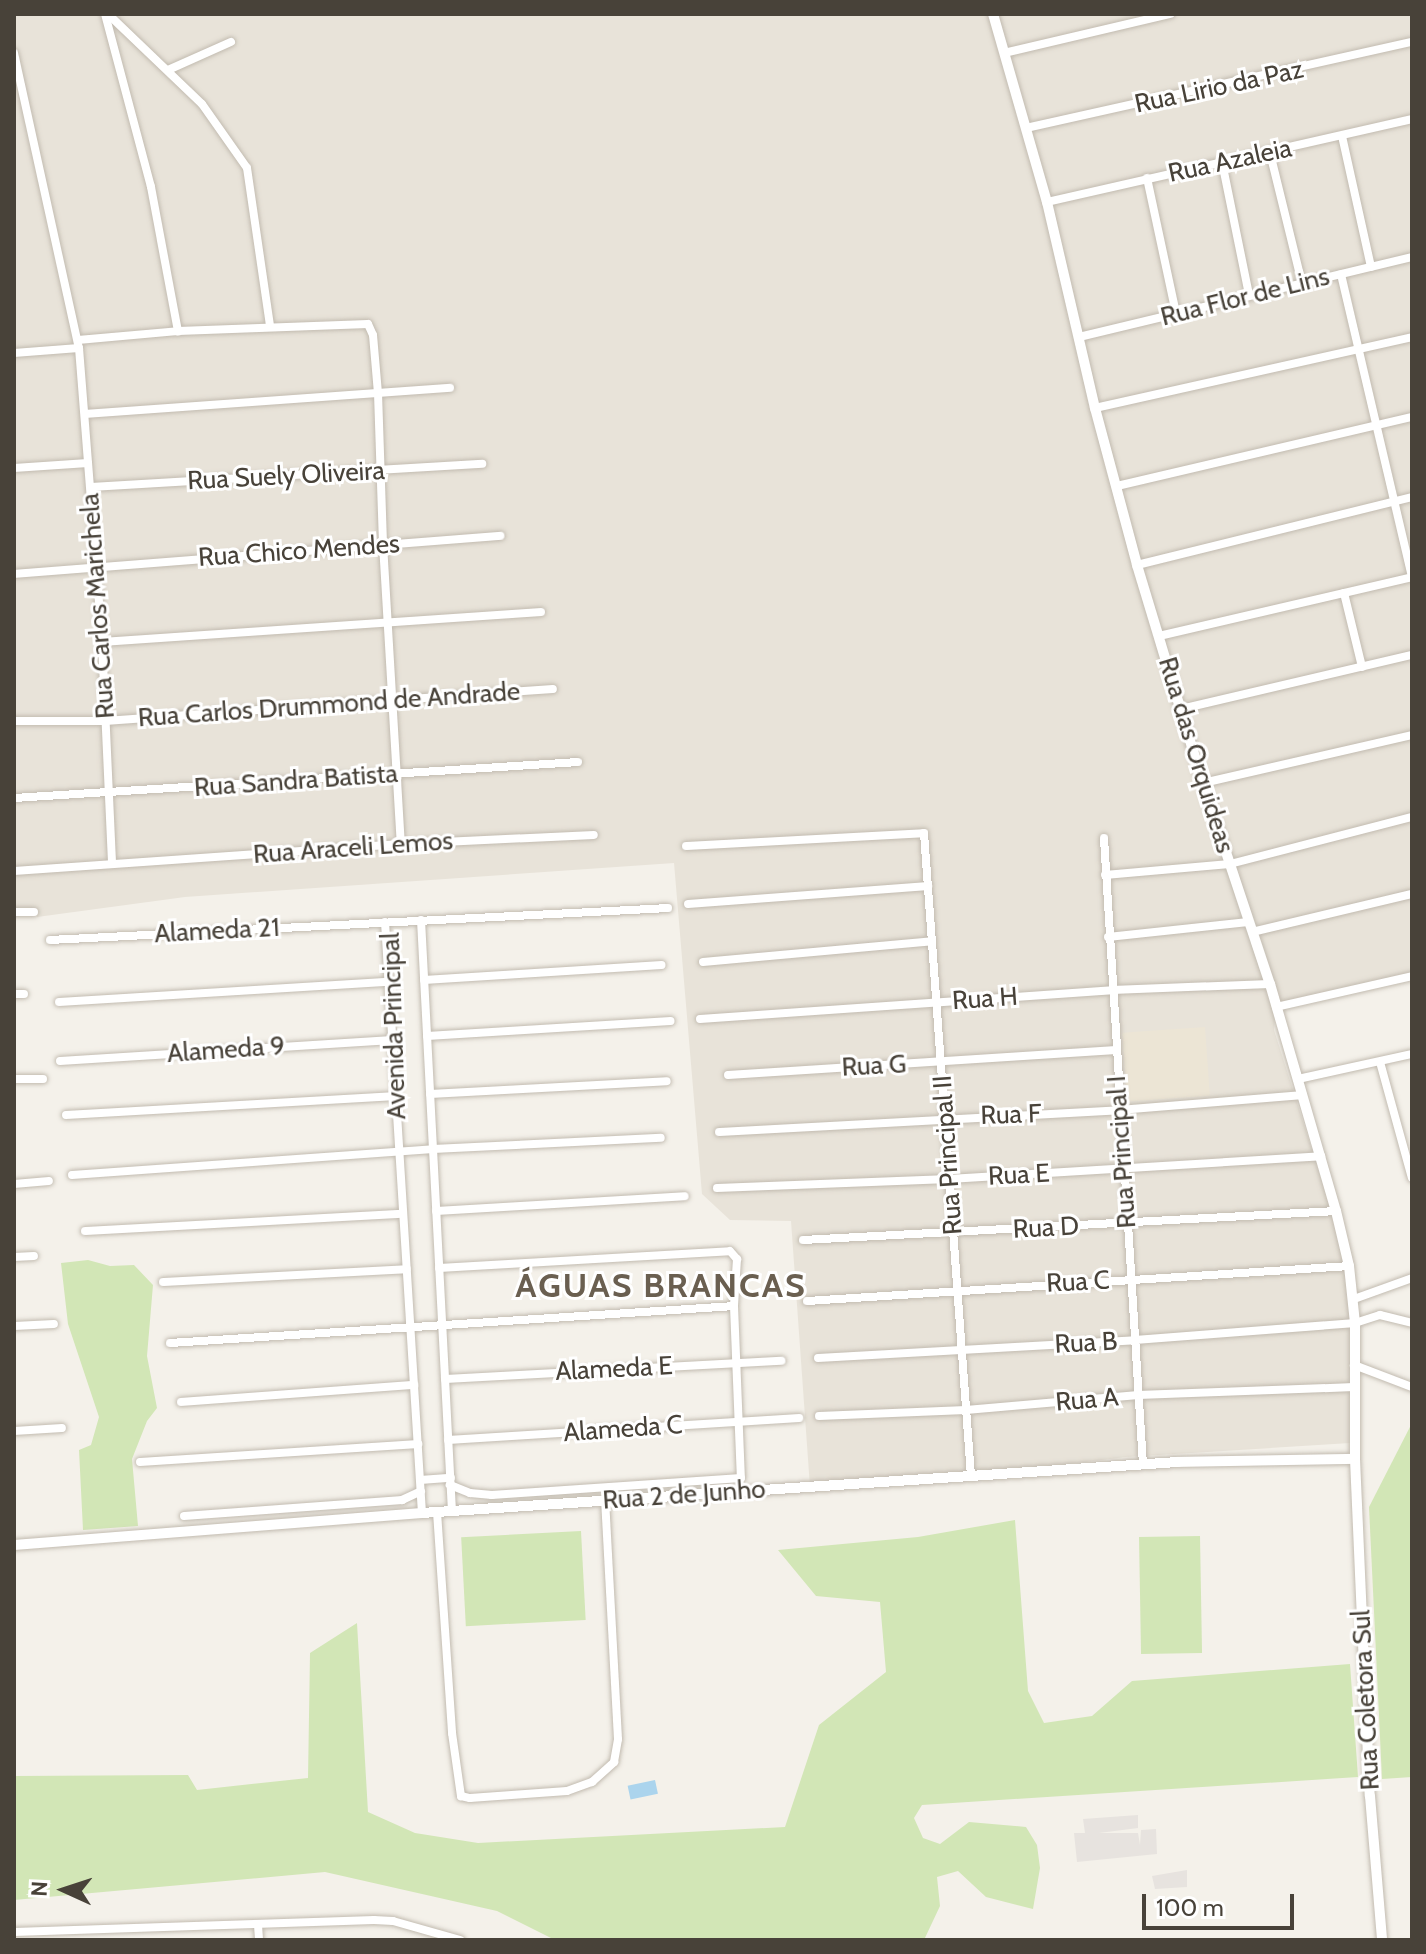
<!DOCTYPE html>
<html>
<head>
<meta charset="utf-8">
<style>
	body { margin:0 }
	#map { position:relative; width:1426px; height:1954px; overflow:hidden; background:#f4f1ea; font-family:Cabin,sans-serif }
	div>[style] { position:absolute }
	.residential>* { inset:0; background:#e8e3d9 }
	.industrial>* { inset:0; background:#e7e3df }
	.education>* { inset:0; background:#ece5d5; transform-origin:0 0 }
	.green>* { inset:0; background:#d2e6b6; transform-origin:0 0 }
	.water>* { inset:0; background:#abd4ed; transform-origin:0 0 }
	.roads { filter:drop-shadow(0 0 2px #c2bbb0) drop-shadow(0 0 2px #c2bbb0) }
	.minor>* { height:8px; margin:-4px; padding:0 4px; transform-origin:4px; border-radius:4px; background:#fff }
	.tertiary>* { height:10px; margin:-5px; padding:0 5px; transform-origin:5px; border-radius:5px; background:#fff }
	span { translate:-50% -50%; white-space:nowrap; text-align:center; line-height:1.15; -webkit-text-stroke:6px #fff; paint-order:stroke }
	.street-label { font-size:26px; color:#484239 }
	.district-label { font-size:34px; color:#6a5f50; font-weight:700; letter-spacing:2px }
	.frame { position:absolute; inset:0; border:16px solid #484239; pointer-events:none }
	.north { position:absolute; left:24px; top:1850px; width:80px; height:80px; -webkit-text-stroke:6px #fff; paint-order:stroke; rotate:273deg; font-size:22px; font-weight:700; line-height:32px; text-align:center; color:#484239 }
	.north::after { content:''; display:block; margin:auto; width:28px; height:36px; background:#484239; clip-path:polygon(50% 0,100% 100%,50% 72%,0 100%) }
	.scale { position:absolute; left:1142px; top:1894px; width:152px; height:36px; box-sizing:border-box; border:4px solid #484239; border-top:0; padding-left:10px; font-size:24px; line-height:28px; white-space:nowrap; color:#484239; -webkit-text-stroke:6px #fff; paint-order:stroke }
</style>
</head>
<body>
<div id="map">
	<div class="residential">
		<i style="clip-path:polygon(14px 14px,1412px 14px,1412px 976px,1276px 1007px,1274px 1030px,1345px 1254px,1353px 1298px,1350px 1443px,1126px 1457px,971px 1476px,810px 1487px,791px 1221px,730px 1220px,702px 1194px,674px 863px,185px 897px,37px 917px,34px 912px,14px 913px)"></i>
	</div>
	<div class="industrial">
		<i style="clip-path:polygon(1138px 1815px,1138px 1828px,1099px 1833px,1138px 1833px,1140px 1845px,1141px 1830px,1156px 1829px,1157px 1854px,1077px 1862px,1074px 1833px,1085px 1833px,1083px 1819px)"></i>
		<i style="clip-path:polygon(1187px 1870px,1187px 1887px,1155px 1889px,1152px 1876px)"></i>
	</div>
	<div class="education">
		<i style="left:1205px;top:1027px;width:69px;height:83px;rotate:86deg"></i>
	</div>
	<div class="green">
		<i style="clip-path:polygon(88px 1260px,110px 1266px,134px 1265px,153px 1285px,147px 1356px,157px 1408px,147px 1421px,132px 1459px,138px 1526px,83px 1530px,79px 1450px,91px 1445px,99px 1417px,68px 1324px,61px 1263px)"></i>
		<i style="clip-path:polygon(1412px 1423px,1412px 1777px,1382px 1779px,1369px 1507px)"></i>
		<i style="clip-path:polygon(1015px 1520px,1028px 1691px,1044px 1723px,1092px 1716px,1132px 1681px,1350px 1664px,1358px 1777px,922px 1805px,914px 1818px,923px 1838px,940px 1844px,969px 1822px,1026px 1827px,1037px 1845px,1040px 1868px,1033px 1909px,986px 1897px,958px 1871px,937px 1877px,940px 1906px,924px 1940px,555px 1940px,497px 1911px,325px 1872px,14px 1900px,14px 1776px,188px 1775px,197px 1790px,308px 1778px,310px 1653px,357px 1623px,368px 1812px,415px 1833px,478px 1843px,785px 1827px,819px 1725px,886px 1672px,880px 1602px,816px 1596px,778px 1550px,918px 1537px)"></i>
		<i style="left:581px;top:1531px;width:89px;height:120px;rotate:87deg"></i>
		<i style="left:1200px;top:1536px;width:117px;height:61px;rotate:89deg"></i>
	</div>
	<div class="water">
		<i style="left:655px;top:1780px;width:14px;height:28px;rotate:78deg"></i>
	</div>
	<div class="roads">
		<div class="minor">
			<i style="left:105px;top:14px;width:179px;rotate:75.1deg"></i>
			<i style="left:151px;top:187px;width:147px;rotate:79.4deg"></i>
			<i style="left:108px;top:14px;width:130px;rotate:43.8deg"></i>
			<i style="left:202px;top:104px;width:78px;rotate:54.9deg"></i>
			<i style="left:247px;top:168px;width:160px;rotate:81.7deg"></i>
			<i style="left:14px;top:53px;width:302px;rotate:77.6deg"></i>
			<i style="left:79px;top:348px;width:295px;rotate:85.5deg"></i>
			<i style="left:102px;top:642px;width:222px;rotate:87.4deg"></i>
			<i style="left:1004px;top:53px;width:171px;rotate:-13.2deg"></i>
			<i style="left:168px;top:70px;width:69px;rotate:-24deg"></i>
			<i style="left:1026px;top:128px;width:395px;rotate:-12.6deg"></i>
			<i style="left:1342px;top:136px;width:134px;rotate:77.5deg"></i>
			<i style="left:1270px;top:153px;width:134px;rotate:76.2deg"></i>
			<i style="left:1222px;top:162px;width:136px;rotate:78.5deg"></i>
			<i style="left:1147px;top:178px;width:138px;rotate:77.9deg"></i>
			<i style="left:1047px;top:202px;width:374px;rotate:-12.8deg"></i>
			<i style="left:1079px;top:337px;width:342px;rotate:-13.5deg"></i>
			<i style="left:78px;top:340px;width:100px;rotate:-5.1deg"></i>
			<i style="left:178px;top:331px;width:190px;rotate:-2.1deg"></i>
			<i style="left:368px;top:324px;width:12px;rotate:66deg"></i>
			<i style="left:373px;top:335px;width:58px;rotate:85.1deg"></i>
			<i style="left:378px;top:393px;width:151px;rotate:88.1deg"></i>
			<i style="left:383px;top:544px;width:301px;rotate:86.6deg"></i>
			<i style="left:14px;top:353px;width:65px;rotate:-4.4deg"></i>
			<i style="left:1095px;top:408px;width:325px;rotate:-12.6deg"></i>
			<i style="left:85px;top:414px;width:366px;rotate:-4.1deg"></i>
			<i style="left:14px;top:468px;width:74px;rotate:-3.9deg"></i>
			<i style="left:1117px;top:486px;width:303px;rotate:-13.2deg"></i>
			<i style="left:91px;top:487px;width:392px;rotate:-3.4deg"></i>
			<i style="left:1137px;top:565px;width:283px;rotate:-13.9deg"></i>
			<i style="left:14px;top:574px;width:488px;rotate:-4.5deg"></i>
			<i style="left:1344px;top:593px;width:76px;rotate:76.3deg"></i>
			<i style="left:1159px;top:636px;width:260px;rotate:-13.1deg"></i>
			<i style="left:1412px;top:577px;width:311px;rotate:-103.2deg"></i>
			<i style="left:102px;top:642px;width:440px;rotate:-3.9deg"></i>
			<i style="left:1181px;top:709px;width:237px;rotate:-13.2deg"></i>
			<i style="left:14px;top:721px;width:91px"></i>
			<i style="left:105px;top:721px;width:449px;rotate:-4.1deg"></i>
			<i style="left:1203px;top:783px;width:214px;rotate:-12.9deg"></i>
			<i style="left:14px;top:798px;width:565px;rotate:-3.65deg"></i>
			<i style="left:1104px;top:838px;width:628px;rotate:86.44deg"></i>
			<i style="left:686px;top:846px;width:238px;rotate:-3.1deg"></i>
			<i style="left:924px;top:833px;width:645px;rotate:85.82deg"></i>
			<i style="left:14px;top:871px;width:388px;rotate:-4deg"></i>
			<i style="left:401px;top:844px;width:193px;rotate:-2.7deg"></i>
			<i style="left:1105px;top:875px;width:125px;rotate:-5deg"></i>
			<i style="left:1230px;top:864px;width:188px;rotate:-14.5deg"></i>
			<i style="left:688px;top:904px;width:241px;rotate:-4.3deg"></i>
			<i style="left:14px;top:912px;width:20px"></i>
			<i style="left:421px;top:920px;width:592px;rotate:87deg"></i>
			<i style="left:385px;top:922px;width:592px;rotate:86.42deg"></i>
			<i style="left:1252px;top:932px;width:164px;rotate:-13.4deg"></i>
			<i style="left:1108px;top:937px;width:141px;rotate:-6.1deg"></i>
			<i style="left:50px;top:940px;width:619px;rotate:-2.96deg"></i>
			<i style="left:703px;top:962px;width:230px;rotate:-5.2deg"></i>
			<i style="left:424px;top:980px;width:238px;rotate:-3.6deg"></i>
			<i style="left:14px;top:994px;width:10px"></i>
			<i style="left:59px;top:1002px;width:330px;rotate:-3.5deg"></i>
			<i style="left:1276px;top:1007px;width:139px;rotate:-12.8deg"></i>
			<i style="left:700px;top:1019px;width:413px;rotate:-4deg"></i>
			<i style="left:1112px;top:990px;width:158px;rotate:-2.2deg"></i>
			<i style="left:427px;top:1036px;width:244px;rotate:-3.5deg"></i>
			<i style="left:60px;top:1061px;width:333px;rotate:-3.6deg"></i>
			<i style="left:1380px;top:1062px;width:120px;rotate:74.6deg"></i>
			<i style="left:728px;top:1075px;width:389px;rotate:-3.7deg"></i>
			<i style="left:14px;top:1079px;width:29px"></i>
			<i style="left:1298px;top:1079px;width:117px;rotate:-12.4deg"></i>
			<i style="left:430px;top:1094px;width:237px;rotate:-3.1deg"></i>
			<i style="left:66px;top:1115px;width:331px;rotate:-3.3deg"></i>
			<i style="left:719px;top:1132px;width:402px;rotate:-3.1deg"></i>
			<i style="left:1120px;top:1110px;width:183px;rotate:-4.7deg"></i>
			<i style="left:72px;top:1175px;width:362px;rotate:-4.1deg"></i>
			<i style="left:433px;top:1149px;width:228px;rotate:-2.8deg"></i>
			<i style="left:14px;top:1184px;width:35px;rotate:-5deg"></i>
			<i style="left:717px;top:1188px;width:232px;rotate:-2.2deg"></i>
			<i style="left:949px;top:1179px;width:373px;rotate:-3.5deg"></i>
			<i style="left:436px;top:1211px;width:249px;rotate:-3.4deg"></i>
			<i style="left:85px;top:1231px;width:318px;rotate:-3.1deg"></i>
			<i style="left:803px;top:1240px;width:534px;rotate:-3.11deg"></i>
			<i style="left:14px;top:1257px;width:20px;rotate:-3deg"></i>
			<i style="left:439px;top:1268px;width:291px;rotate:-3.3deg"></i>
			<i style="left:730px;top:1251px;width:11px;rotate:49deg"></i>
			<i style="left:737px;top:1259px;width:47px;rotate:93.7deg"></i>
			<i style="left:734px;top:1306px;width:172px;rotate:87.7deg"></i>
			<i style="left:741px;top:1478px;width:250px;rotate:176.1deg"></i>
			<i style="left:492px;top:1495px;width:22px;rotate:-175deg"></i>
			<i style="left:470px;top:1493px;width:22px;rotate:-158deg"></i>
			<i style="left:163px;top:1282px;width:244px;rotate:-3deg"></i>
			<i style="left:1354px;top:1299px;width:62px;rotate:-19.9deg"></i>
			<i style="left:807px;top:1301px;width:543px;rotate:-3.69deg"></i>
			<i style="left:14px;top:1326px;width:40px;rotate:-2.9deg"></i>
			<i style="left:170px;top:1343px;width:565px;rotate:-3.75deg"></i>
			<i style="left:818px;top:1358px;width:318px;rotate:-3.2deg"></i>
			<i style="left:1135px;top:1340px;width:221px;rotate:-4.4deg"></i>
			<i style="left:1355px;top:1323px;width:26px;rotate:-18deg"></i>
			<i style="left:1380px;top:1315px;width:33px;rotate:14deg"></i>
			<i style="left:1354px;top:1365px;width:62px;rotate:20.8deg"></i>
			<i style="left:445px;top:1379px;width:337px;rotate:-3.1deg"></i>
			<i style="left:181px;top:1402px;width:234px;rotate:-4.2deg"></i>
			<i style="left:819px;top:1416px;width:147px;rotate:-2.3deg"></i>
			<i style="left:966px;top:1410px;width:173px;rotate:-5deg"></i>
			<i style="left:1138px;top:1395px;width:216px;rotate:-2.1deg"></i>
			<i style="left:14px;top:1431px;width:48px;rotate:-3.6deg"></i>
			<i style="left:448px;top:1440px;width:352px;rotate:-3.6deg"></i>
			<i style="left:140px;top:1462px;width:279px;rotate:-3.7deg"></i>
			<i style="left:420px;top:1480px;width:31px;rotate:-4deg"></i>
			<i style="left:437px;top:1512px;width:222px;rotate:86.1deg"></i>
			<i style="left:452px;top:1733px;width:64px;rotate:81.9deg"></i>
			<i style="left:461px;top:1796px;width:9px;rotate:13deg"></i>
			<i style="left:470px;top:1798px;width:97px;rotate:-4.1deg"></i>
			<i style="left:567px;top:1791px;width:27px;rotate:-20deg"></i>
			<i style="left:592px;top:1782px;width:30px;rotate:-42deg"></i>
			<i style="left:614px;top:1762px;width:23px;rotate:-80deg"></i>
			<i style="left:618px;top:1739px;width:238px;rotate:-93.1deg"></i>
			<i style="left:184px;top:1516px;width:219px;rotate:-4.2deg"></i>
			<i style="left:402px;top:1500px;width:21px;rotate:-25deg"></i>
			<i style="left:258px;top:1925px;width:15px;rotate:86deg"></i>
			<i style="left:14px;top:1932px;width:360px;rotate:-1.9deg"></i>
			<i style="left:374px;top:1920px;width:19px;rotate:3deg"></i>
			<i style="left:393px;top:1921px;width:70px;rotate:15.8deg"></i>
		</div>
		<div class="tertiary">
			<i style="left:993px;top:14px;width:196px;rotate:74deg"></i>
			<i style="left:1047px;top:202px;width:212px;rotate:76.9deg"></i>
			<i style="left:1095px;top:408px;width:163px;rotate:75deg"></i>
			<i style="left:1137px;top:565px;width:228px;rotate:73.2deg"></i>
			<i style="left:1203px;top:783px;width:212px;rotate:71.6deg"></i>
			<i style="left:1270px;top:984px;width:236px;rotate:73.8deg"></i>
			<i style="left:1336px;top:1211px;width:57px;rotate:76.7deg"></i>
			<i style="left:1349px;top:1266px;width:57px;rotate:84deg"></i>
			<i style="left:1355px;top:1323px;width:136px;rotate:90deg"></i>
			<i style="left:1355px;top:1459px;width:337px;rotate:87.5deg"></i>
			<i style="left:1370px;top:1796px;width:144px;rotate:85.2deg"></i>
			<i style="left:14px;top:1545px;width:409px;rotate:-4.5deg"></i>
			<i style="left:422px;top:1513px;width:758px;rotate:-3.86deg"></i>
			<i style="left:1178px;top:1462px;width:177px;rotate:-1deg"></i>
		</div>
	</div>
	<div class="street-label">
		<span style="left:1219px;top:87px;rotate:-12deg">Rua Lirio da Paz</span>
		<span style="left:1230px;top:161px;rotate:-12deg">Rua Azaleia</span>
		<span style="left:1245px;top:297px;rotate:-14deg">Rua Flor de Lins</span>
		<span style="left:286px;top:476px;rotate:-3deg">Rua Suely Oliveira</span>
		<span style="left:299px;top:551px;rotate:-4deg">Rua Chico Mendes</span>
		<span style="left:98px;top:606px;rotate:-94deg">Rua Carlos Marichela</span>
		<span style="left:329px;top:705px;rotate:-4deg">Rua Carlos Drummond de Andrade</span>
		<span style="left:1196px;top:755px;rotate:73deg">Rua das Orquideas</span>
		<span style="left:296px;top:781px;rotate:-4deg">Rua Sandra Batista</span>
		<span style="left:353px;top:848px;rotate:-4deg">Rua Araceli Lemos</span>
		<span style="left:217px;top:931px;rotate:-3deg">Alameda 21</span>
		<span style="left:985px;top:999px;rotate:-4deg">Rua H</span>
		<span style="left:394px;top:1026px;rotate:-92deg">Avenida Principal</span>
		<span style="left:226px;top:1050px;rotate:-4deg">Alameda 9</span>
		<span style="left:874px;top:1066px;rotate:-3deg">Rua G</span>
		<span style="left:1011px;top:1115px;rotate:-2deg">Rua F</span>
		<span style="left:1122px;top:1152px;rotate:-94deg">Rua Principal I</span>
		<span style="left:948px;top:1155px;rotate:-94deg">Rua Principal II</span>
		<span style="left:1019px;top:1175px;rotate:-3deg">Rua E</span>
		<span style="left:1046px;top:1228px;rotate:-3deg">Rua D</span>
		<span style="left:1078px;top:1282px;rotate:-3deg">Rua C</span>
		<span style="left:1086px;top:1343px;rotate:-3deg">Rua B</span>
		<span style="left:614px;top:1369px;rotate:-3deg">Alameda E</span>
		<span style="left:1087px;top:1400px;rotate:-5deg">Rua A</span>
		<span style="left:623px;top:1429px;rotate:-4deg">Alameda C</span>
		<span style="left:684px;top:1495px;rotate:-4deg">Rua 2 de Junho</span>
		<span style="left:1366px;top:1700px;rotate:-93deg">Rua Coletora Sul</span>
	</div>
	<div class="district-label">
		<span style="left:661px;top:1286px">ÁGUAS BRANCAS</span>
	</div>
	<div class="frame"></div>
	<div class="north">N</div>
	<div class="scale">100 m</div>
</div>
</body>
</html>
